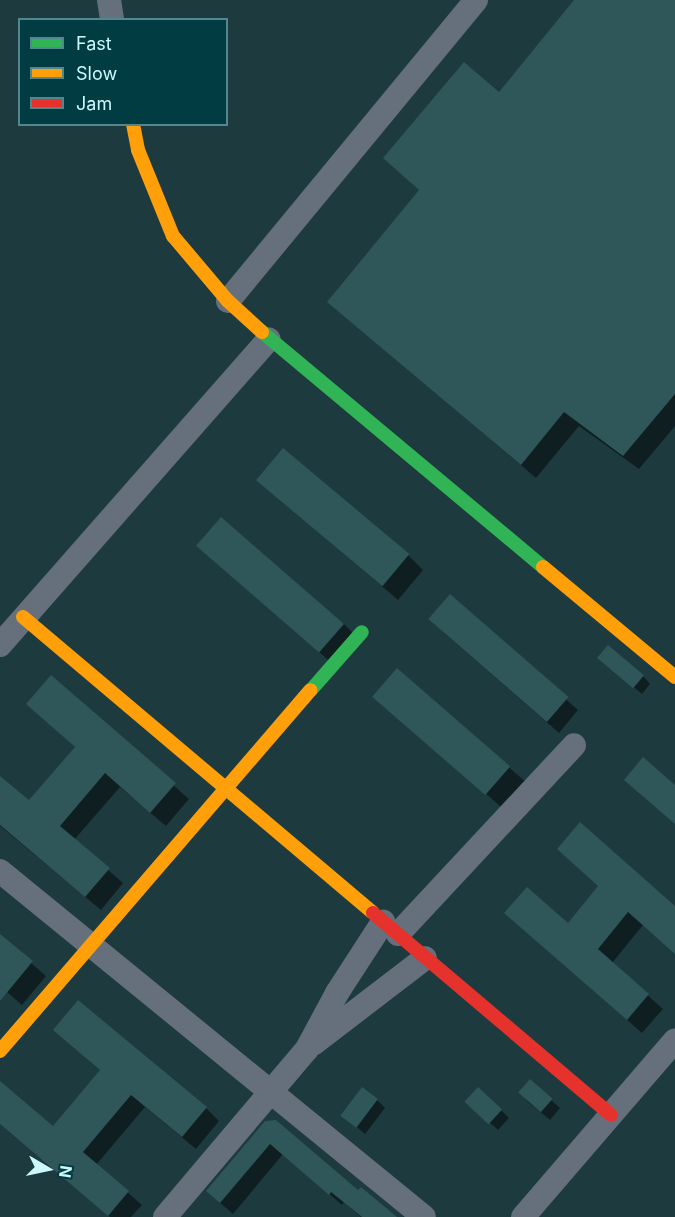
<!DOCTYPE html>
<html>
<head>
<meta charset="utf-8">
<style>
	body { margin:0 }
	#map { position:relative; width:675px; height:1217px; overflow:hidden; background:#1d3b3e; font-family:Inter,sans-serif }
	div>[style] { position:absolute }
	.shadow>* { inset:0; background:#0007; transform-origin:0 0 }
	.building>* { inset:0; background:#2f5659; transform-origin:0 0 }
	.street>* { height:24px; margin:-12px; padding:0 12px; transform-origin:12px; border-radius:12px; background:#65707c }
	.fast>* { height:14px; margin:-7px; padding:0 7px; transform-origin:7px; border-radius:7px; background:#30b455 }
	.slow>* { height:14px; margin:-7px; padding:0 7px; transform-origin:7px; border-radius:7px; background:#ff9f0a }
	.jam>* { height:14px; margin:-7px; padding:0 7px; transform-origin:7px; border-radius:7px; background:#e5322d }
	span { translate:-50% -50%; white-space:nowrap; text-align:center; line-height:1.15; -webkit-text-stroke:6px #003c42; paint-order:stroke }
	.legend { position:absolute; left:18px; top:18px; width:210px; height:108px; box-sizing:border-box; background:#003c42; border:2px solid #51878d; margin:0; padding:8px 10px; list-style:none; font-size:18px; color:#caf8fd }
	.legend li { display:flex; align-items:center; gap:12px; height:30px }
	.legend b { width:30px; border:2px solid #51878d }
	.north { position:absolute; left:18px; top:1139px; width:60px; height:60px; -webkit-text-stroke:4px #003c42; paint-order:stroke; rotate:99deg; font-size:16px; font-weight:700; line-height:24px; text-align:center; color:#caf8fd }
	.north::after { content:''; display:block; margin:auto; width:21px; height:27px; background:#caf8fd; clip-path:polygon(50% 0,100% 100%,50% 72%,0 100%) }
</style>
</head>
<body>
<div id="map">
	<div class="shadow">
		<i style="clip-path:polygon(576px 0,675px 0,675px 426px,639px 469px,579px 426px,536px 478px,329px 302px,420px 191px,385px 158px,499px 94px)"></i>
		<i style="clip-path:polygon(258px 480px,408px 555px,423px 570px,398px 600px)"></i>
		<i style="clip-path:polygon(198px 546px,344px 624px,359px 639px,335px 666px)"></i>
		<i style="clip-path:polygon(450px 596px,578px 710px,559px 733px,442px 631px)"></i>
		<i style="clip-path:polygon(607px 665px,643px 676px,650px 684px,642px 694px)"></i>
		<i style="left:397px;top:670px;width:170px;height:35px;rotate:41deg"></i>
		<i style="clip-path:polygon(51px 677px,189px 799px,166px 826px,120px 787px,74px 840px,123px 883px,101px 910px,0 826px,0 778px,29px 802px,76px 748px,28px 704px)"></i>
		<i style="clip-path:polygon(600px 887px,675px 908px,675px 953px,643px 925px,612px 963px,663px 1009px,642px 1033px,506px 913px,568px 925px)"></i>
		<i style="clip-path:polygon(0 936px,46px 976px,22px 1005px,0 986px)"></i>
		<i style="clip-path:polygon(55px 1030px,206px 1108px,219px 1121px,196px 1149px,145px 1107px,96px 1165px,142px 1205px,131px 1217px,110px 1217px,0 1124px,0 1089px,53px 1128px,101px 1071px)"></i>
		<i style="clip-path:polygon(530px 1081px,560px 1108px,550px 1120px,527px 1101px)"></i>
		<i style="clip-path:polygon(377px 1100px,385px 1108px,365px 1134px,343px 1115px)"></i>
		<i style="clip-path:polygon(475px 1109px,501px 1110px,509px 1118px,498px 1130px)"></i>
		<i style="clip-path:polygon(266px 1122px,358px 1192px,394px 1217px,361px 1217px,344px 1202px,342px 1205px,283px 1154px,233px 1214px,219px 1202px)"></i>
	</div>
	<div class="building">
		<i style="clip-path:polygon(574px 0,675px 0,675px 394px,623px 456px,564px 412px,521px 465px,327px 302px,419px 190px,383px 158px,464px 62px,499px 92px)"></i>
		<i style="left:283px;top:448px;width:165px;height:42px;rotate:40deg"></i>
		<i style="left:221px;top:517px;width:163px;height:38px;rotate:41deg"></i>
		<i style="left:450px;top:594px;width:157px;height:33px;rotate:41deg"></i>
		<i style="left:608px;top:645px;width:47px;height:17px;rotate:40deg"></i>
		<i style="left:397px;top:668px;width:150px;height:38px;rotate:41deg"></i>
		<i style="clip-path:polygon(51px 675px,176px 783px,150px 813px,105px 773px,60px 826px,110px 868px,85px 897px,0 825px,0 776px,29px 800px,75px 747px,26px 704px)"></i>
		<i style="clip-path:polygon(643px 757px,675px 785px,675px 824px,624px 780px)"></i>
		<i style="clip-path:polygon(580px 822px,675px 906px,675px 954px,628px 912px,598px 949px,649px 994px,627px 1020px,504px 913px,527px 887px,568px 923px,598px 886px,557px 849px)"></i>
		<i style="clip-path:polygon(0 934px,33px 961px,0 1001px)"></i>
		<i style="clip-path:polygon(78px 1000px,207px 1107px,182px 1137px,131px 1095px,83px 1152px,129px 1191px,108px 1216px,0 1124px,0 1081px,53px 1126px,100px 1070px,53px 1030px)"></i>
		<i style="left:530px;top:1079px;width:30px;height:18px;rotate:41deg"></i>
		<i style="left:362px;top:1087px;width:20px;height:36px;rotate:37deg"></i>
		<i style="left:478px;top:1087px;width:33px;height:20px;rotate:43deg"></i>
		<i style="clip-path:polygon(276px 1120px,358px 1190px,361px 1187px,397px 1217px,362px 1217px,331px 1192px,329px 1195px,270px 1144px,220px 1203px,206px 1191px,265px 1121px)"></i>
	</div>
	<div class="street">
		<i style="left:109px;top:0;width:20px;rotate:81deg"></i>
		<i style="left:228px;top:301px;width:390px;rotate:-50.5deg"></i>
		<i style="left:0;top:645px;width:407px;rotate:-48.7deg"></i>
		<i style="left:0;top:871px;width:547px;rotate:39.22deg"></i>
		<i style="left:398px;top:934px;width:258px;rotate:-47deg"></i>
		<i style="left:313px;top:1044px;width:141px;rotate:-37.5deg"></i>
		<i style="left:165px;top:1217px;width:220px;rotate:-49.8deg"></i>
		<i style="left:307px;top:1049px;width:64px;rotate:-61.8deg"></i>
		<i style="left:337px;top:993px;width:85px;rotate:-57.1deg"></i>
		<i style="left:523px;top:1217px;width:233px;rotate:-49.3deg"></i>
	</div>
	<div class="fast">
		<i style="left:262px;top:332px;width:366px;rotate:39.9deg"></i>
		<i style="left:311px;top:690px;width:77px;rotate:-48.7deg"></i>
	</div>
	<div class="slow">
		<i style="left:133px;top:124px;width:26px;rotate:79deg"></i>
		<i style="left:138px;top:150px;width:93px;rotate:67.9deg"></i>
		<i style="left:173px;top:236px;width:85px;rotate:49.8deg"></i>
		<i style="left:228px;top:301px;width:46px;rotate:42.4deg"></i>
		<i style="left:543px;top:567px;width:172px;rotate:39.8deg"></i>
		<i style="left:23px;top:617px;width:458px;rotate:40.2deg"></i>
		<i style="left:0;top:1051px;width:476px;rotate:-49.3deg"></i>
	</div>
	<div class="jam">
		<i style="left:373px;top:913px;width:312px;rotate:40.3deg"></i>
	</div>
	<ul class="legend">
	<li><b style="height:8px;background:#30b455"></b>Fast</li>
	<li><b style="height:8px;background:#ff9f0a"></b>Slow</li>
	<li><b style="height:8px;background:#e5322d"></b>Jam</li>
	</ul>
	<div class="north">N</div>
</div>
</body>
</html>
